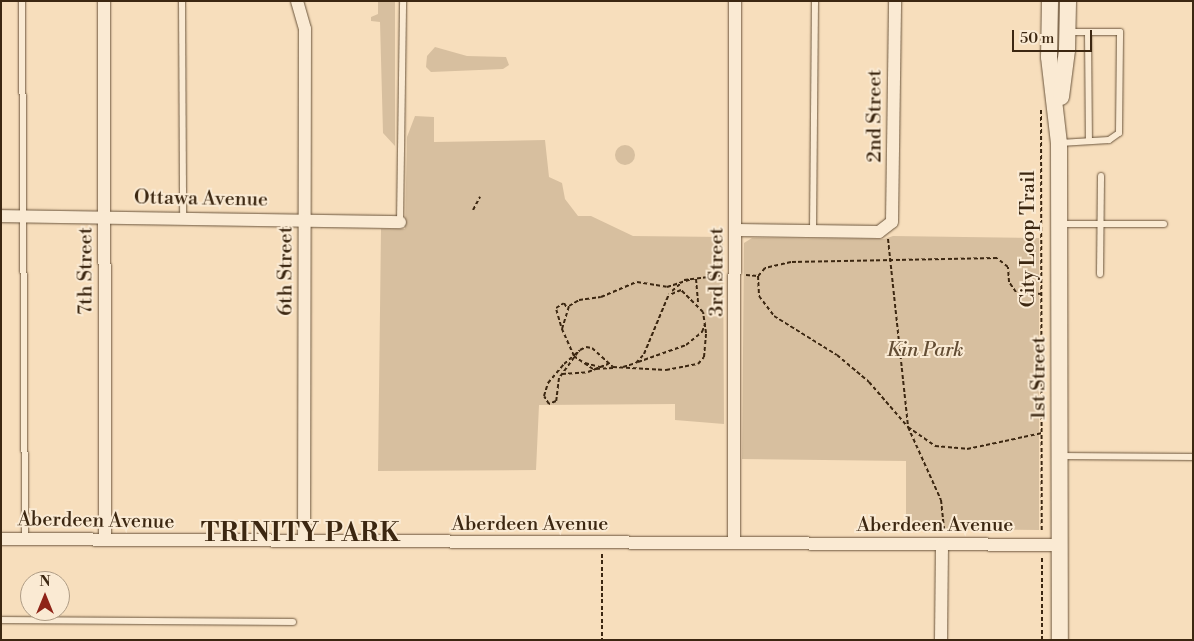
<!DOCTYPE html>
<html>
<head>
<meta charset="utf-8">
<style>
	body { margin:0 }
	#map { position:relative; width:1194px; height:641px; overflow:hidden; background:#f7debc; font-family:"Libre Bodoni",serif }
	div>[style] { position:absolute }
	.green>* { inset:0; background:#d7bf9f }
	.round { border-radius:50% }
	.path>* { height:2px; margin-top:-1px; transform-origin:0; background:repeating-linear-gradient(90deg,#3c2711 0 4px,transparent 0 6.5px) }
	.roads { filter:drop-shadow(0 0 1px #6b553c) drop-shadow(0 0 1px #6b553c) }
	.service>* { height:6px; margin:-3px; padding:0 3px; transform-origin:3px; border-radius:3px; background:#faead3 }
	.minor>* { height:12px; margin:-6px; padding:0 6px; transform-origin:6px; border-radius:6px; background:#faead3 }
	.tertiary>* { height:16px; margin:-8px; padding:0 8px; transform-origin:8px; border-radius:8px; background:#faead3 }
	span { translate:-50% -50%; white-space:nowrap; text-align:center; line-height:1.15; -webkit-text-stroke:4px #faead3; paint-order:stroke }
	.street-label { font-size:20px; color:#3c2711 }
	.park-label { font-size:20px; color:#634d34; font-style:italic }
	.district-label { font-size:25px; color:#3c2711; font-weight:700; letter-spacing:1px }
	.frame { position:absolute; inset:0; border:2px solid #3c2711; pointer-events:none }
	.north { position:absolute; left:20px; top:571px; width:50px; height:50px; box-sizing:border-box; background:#faead3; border:1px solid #ae9c85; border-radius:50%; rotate:0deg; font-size:14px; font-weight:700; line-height:20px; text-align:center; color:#3c2711 }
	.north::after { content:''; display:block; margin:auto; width:18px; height:22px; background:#8f2418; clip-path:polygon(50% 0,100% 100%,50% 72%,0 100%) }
	.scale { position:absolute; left:1012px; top:30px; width:80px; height:22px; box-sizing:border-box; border:2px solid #3c2711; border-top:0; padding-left:6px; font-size:15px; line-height:18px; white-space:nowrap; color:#3c2711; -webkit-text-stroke:4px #faead3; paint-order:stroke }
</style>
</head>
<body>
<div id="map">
	<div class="green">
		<i style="clip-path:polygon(378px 1px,395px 1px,395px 146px,383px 133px,380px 22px,371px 21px,371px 17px,378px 14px)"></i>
		<i style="clip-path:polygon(435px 47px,467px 56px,506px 57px,509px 65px,503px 69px,431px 72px,426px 67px,427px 56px)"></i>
		<i style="clip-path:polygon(415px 116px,434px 117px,434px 142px,545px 140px,549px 177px,562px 183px,565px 199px,578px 216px,591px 216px,633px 236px,723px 237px,724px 424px,675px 420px,675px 404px,539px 405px,536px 470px,378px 471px,381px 229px,405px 229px,407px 137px)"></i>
		<i class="round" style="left:615px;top:145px;width:20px;height:20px"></i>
		<i style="clip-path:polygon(893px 236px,1039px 238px,1039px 530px,906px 529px,906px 461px,742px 459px,744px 243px,752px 238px,884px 239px)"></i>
	</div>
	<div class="path">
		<i style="left:1041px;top:110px;width:422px;rotate:89.9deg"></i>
		<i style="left:473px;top:210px;width:15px;rotate:-62deg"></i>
		<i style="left:888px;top:239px;width:189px;rotate:83.9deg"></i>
		<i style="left:908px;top:427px;width:80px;rotate:65.7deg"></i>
		<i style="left:941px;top:500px;width:31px;rotate:84deg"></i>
		<i style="left:746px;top:275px;width:12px;rotate:5deg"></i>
		<i style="left:696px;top:279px;width:25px;rotate:85deg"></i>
		<i style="left:684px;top:280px;width:39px;rotate:-7deg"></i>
		<i style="left:672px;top:291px;width:11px;rotate:-41deg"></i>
		<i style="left:1042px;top:294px;width:26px;rotate:-176deg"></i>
		<i style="left:1016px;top:292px;width:12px;rotate:-125deg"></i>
		<i style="left:1009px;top:282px;width:15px;rotate:-94deg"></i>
		<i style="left:1008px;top:267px;width:14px;rotate:-141deg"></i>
		<i style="left:997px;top:258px;width:206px;rotate:178.9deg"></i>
		<i style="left:791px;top:262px;width:27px;rotate:167deg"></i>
		<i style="left:765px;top:268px;width:11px;rotate:131deg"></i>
		<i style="left:758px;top:276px;width:20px;rotate:87deg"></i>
		<i style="left:759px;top:296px;width:25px;rotate:53deg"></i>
		<i style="left:774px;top:316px;width:74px;rotate:31.8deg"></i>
		<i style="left:837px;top:355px;width:42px;rotate:40.2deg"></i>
		<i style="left:869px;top:382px;width:60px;rotate:49.1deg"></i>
		<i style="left:908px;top:427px;width:33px;rotate:35deg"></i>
		<i style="left:935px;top:446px;width:32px;rotate:5deg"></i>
		<i style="left:967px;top:449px;width:77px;rotate:-12deg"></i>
		<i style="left:561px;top:326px;width:19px;rotate:-106deg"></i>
		<i style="left:556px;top:308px;width:9px;rotate:-32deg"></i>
		<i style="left:564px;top:303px;width:6px;rotate:59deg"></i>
		<i style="left:578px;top:352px;width:32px;rotate:126deg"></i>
		<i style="left:559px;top:378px;width:23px;rotate:97deg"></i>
		<i style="left:556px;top:401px;width:8px;rotate:157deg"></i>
		<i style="left:549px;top:404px;width:9px;rotate:-122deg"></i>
		<i style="left:544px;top:396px;width:14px;rotate:-73deg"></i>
		<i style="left:548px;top:383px;width:25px;rotate:-50deg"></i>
		<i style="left:564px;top:364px;width:21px;rotate:-41deg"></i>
		<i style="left:580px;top:350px;width:7px;rotate:-27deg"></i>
		<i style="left:586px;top:347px;width:6px;rotate:9deg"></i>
		<i style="left:592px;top:348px;width:28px;rotate:42deg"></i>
		<i style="left:613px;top:367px;width:53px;rotate:3.2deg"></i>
		<i style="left:666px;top:370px;width:33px;rotate:-11deg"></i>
		<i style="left:698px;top:364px;width:9px;rotate:-49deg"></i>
		<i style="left:704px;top:357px;width:24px;rotate:-85deg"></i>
		<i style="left:706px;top:333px;width:21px;rotate:-98deg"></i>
		<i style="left:703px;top:312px;width:31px;rotate:-135deg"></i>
		<i style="left:681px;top:290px;width:13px;rotate:157deg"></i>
		<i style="left:638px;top:362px;width:51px;rotate:-19.5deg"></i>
		<i style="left:686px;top:345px;width:21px;rotate:-39deg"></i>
		<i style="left:702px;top:332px;width:9px;rotate:-69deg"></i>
		<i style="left:585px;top:363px;width:16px;rotate:15deg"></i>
		<i style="left:623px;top:367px;width:14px;rotate:-17deg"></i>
		<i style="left:636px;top:363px;width:12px;rotate:-48deg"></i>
		<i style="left:644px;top:354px;width:65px;rotate:-67.4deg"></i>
		<i style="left:613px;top:368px;width:20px;rotate:177deg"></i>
		<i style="left:593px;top:369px;width:23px;rotate:-146deg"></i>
		<i style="left:574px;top:356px;width:30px;rotate:-114deg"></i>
		<i style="left:562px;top:329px;width:24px;rotate:-73deg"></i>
		<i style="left:569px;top:306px;width:12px;rotate:-31deg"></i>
		<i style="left:579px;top:300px;width:22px;rotate:-8deg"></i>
		<i style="left:601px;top:297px;width:39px;rotate:-23deg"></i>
		<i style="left:637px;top:282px;width:30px;rotate:9deg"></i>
		<i style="left:667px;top:287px;width:26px;rotate:-18deg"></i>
		<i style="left:562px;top:374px;width:26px;rotate:-4deg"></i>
		<i style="left:588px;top:372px;width:22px;rotate:-22deg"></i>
		<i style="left:602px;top:554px;width:86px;rotate:90deg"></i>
		<i style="left:1042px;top:640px;width:83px;rotate:-90deg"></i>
	</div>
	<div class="roads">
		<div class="service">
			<i style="left:22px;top:1px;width:538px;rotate:89.68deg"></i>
			<i style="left:182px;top:1px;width:216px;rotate:89.7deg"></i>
			<i style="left:1088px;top:32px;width:109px;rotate:89.5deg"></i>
			<i style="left:1060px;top:143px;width:49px;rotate:-3.5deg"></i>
			<i style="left:1109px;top:140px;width:12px;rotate:-35deg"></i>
			<i style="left:1119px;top:133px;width:101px;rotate:-89.4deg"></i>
			<i style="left:1120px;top:32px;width:52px;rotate:180deg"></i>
			<i style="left:400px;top:222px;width:221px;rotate:-89.2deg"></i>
			<i style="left:1060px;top:224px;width:104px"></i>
			<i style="left:813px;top:231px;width:230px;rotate:-89.5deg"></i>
			<i style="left:1100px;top:274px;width:98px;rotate:-89.4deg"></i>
			<i style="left:1061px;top:456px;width:132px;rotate:0.4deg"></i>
			<i style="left:1px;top:620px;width:292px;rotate:0.4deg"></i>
		</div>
		<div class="minor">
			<i style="left:104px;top:1px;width:539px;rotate:89.89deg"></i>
			<i style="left:297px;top:1px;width:29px;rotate:74deg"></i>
			<i style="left:305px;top:29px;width:512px;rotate:90.11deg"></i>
			<i style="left:1px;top:216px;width:399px;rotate:0.9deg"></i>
			<i style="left:736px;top:230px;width:143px;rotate:0.8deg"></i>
			<i style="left:879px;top:232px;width:16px;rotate:-38deg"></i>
			<i style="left:892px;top:222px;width:221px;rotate:-89.2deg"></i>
			<i style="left:1px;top:539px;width:1058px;rotate:0.32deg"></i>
			<i style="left:734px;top:543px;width:542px;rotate:-89.89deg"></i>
			<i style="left:941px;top:640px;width:96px;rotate:-89.4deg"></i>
		</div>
		<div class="tertiary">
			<i style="left:1050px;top:1px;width:56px;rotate:91deg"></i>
			<i style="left:1049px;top:57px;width:87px;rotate:83.4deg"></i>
			<i style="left:1059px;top:143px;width:497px;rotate:89.9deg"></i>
			<i style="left:1061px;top:97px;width:47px;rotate:-82.7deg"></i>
			<i style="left:1067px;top:50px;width:49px;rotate:-88.8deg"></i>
		</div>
	</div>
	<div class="street-label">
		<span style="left:875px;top:116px;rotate:-90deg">2nd Street</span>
		<span style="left:201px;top:199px;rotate:1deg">Ottawa Avenue</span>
		<span style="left:1028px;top:239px;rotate:-90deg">City Loop Trail</span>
		<span style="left:86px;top:271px;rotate:-90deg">7th Street</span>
		<span style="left:286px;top:271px;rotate:-90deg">6th Street</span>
		<span style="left:717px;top:272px;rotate:-90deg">3rd Street</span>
		<span style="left:1039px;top:378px;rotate:-90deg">1st Street</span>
		<span style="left:96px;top:521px;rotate:1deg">Aberdeen Avenue</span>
		<span style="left:530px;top:524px">Aberdeen Avenue</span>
		<span style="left:935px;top:525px">Aberdeen Avenue</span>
	</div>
	<div class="park-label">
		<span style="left:925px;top:350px">Kin Park</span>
	</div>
	<div class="district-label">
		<span style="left:301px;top:534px">TRINITY PARK</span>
	</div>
	<div class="frame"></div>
	<div class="north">N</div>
	<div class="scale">50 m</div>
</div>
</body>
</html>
